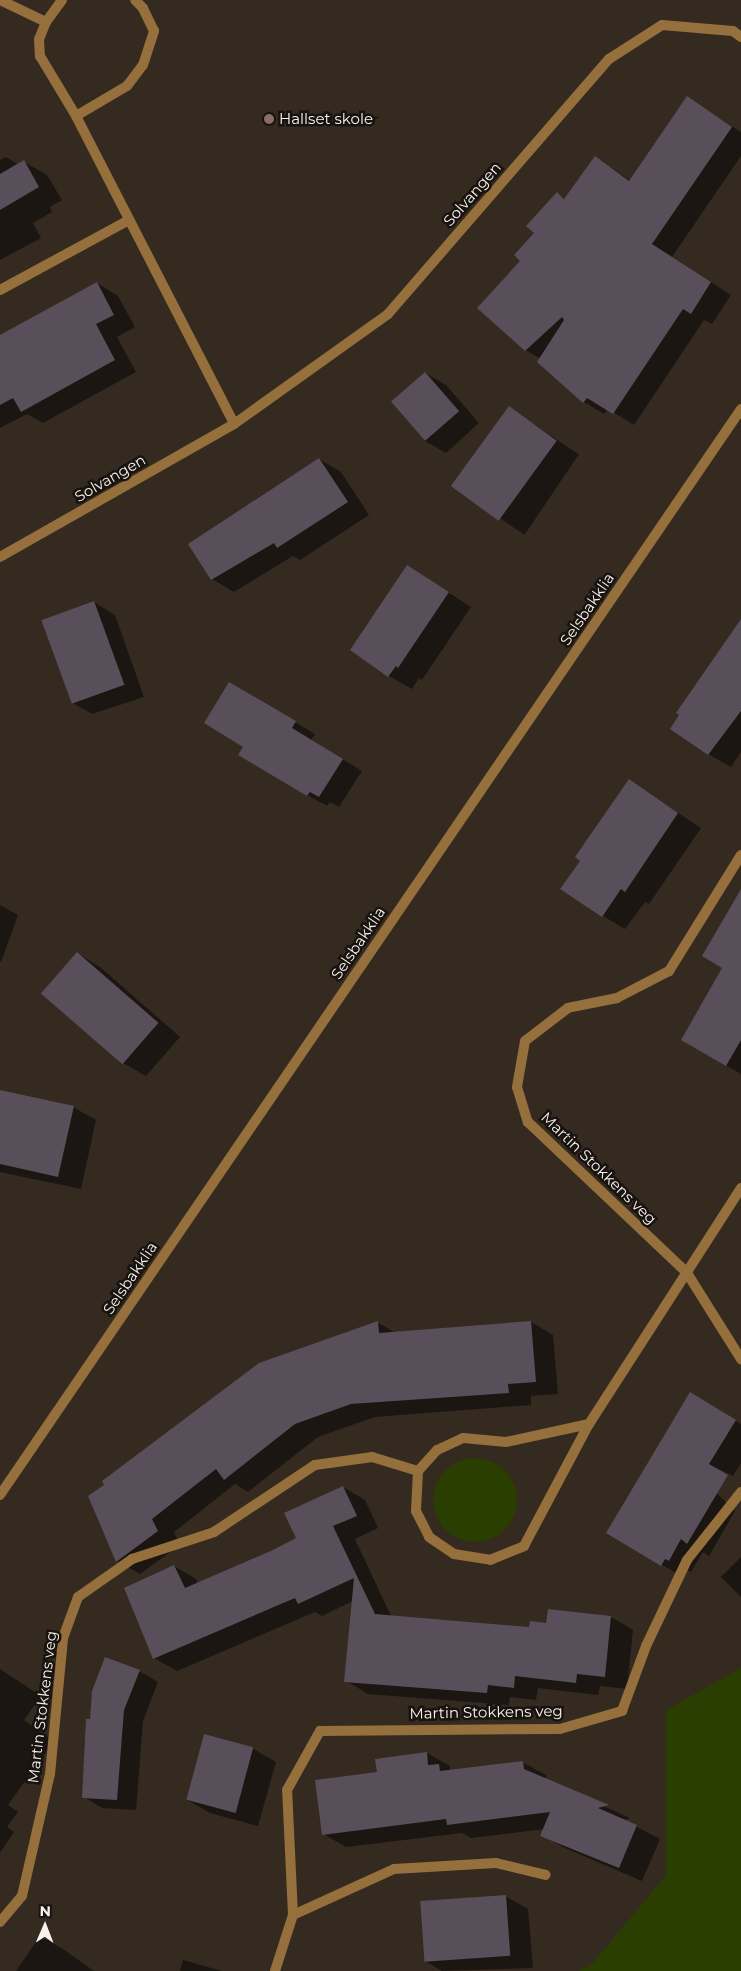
<!DOCTYPE html>
<html>
<head>
<meta charset="utf-8">
<style>
	body { margin:0 }
	#map { position:relative; width:741px; height:1971px; overflow:hidden; background:#342a20; font-family:Montserrat,sans-serif }
	div>[style] { position:absolute }
	.green>* { inset:0; background:#293e00 }
	.round { border-radius:50% }
	.shadow>* { inset:0; background:#0007; transform-origin:0 0 }
	.building>* { inset:0; background:#584f5a; transform-origin:0 0 }
	.minor>* { height:10px; margin:-5px; padding:0 5px; transform-origin:5px; border-radius:5px; background:#956f3c }
	.tertiary>* { height:10px; margin:-5px; padding:0 5px; transform-origin:5px; border-radius:5px; background:#956f3c }
	.dots>* { width:14px; height:14px; translate:-50% -50%; box-sizing:border-box; border:2px solid #18130f; border-radius:50% }
	span { translate:-50% -50%; white-space:nowrap; text-align:center; line-height:1.15; -webkit-text-stroke:5px #18130f; paint-order:stroke }
	.poi-label { font-size:15px; color:#f9f2ec }
	.left { translate:0 -50%; text-align:left }
	.street-label { font-size:15px; color:#f9f2ec }
	.north { position:absolute; left:20px; top:1901px; width:50px; height:50px; -webkit-text-stroke:4px #18130f; paint-order:stroke; rotate:1deg; font-size:14px; font-weight:700; line-height:20px; text-align:center; color:#f9f2ec }
	.north::after { content:''; display:block; margin:auto; width:18px; height:22px; background:#f9f2ec; clip-path:polygon(50% 0,100% 100%,50% 72%,0 100%) }
</style>
</head>
<body>
<div id="map">
	<div class="green">
		<i class="round" style="left:433px;top:1458px;width:84px;height:84px"></i>
		<i style="clip-path:polygon(741px 1668px,741px 1971px,579px 1971px,592px 1964px,666px 1875px,666px 1710px)"></i>
	</div>
	<div class="shadow">
		<i style="clip-path:polygon(687px 98px,741px 132px,741px 156px,672px 257px,731px 295px,712px 324px,704px 320px,634px 425px,608px 409px,604px 414px,584px 402px,539px 362px,541px 359px,525px 350px,522px 261px,557px 194px,566px 199px,596px 158px,631px 181px)"></i>
		<i style="clip-path:polygon(6px 157px,19px 165px,24px 162px,47px 175px,62px 200px,50px 207px,52px 212px,33px 223px,41px 238px,0 260px,0 160px)"></i>
		<i style="clip-path:polygon(97px 283px,118px 296px,135px 327px,117px 337px,136px 372px,43px 423px,27px 414px,0 428px,0 336px)"></i>
		<i style="clip-path:polygon(425px 373px,446px 385px,479px 423px,446px 453px,425px 441px)"></i>
		<i style="left:510px;top:408px;width:83px;height:97px;rotate:34deg"></i>
		<i style="clip-path:polygon(319px 459px,341px 472px,369px 515px,300px 560px,293px 556px,234px 592px,212px 579px,189px 544px)"></i>
		<i style="clip-path:polygon(408px 566px,471px 607px,422px 680px,419px 678px,412px 689px,389px 676px)"></i>
		<i style="clip-path:polygon(94px 602px,115px 615px,144px 697px,92px 714px,71px 702px)"></i>
		<i style="clip-path:polygon(741px 621px,741px 752px,731px 767px,708px 754px)"></i>
		<i style="clip-path:polygon(230px 684px,315px 734px,311px 740px,362px 771px,339px 807px,330px 802px,327px 806px,307px 795px,245px 747px)"></i>
		<i style="clip-path:polygon(630px 781px,701px 828px,649px 904px,645px 902px,625px 929px,603px 916px,581px 860px)"></i>
		<i style="clip-path:polygon(0 905px,18px 915px,1px 962px,0 961px)"></i>
		<i style="clip-path:polygon(741px 928px,741px 1074px,682px 1040px,724px 967px)"></i>
		<i style="clip-path:polygon(77px 953px,100px 967px,180px 1037px,146px 1076px,123px 1063px)"></i>
		<i style="clip-path:polygon(0 1091px,73px 1107px,96px 1120px,81px 1189px,0 1172px)"></i>
		<i style="clip-path:polygon(377px 1322px,396px 1333px,531px 1322px,553px 1335px,558px 1394px,531px 1396px,531px 1405px,375px 1417px,318px 1437px,248px 1492px,235px 1484px,174px 1532px,180px 1545px,140px 1574px,117px 1561px,90px 1497px)"></i>
		<i style="clip-path:polygon(690px 1394px,741px 1424px,741px 1463px,733px 1476px,686px 1453px)"></i>
		<i style="clip-path:polygon(681px 1458px,735px 1511px,709px 1556px,703px 1552px,691px 1572px,687px 1570px,683px 1577px,607px 1533px)"></i>
		<i style="clip-path:polygon(343px 1487px,365px 1500px,378px 1528px,355px 1539px,391px 1616px,530px 1628px,547px 1624px,549px 1610px,611px 1617px,633px 1630px,627px 1689px,600px 1686px,598px 1695px,538px 1688px,536px 1700px,510px 1697px,509px 1705px,368px 1694px,346px 1681px,353px 1601px,322px 1616px,315px 1612px,177px 1671px,154px 1658px,174px 1566px,196px 1579px,198px 1584px,273px 1552px,297px 1538px)"></i>
		<i style="clip-path:polygon(741px 1557px,741px 1597px,721px 1577px)"></i>
		<i style="clip-path:polygon(0 1669px,41px 1696px,24px 1720px,54px 1741px,8px 1805px,18px 1812px,7px 1827px,14px 1832px,0 1853px)"></i>
		<i style="clip-path:polygon(139px 1671px,158px 1682px,143px 1721px,136px 1810px,102px 1808px,84px 1797px)"></i>
		<i style="clip-path:polygon(252px 1748px,276px 1762px,258px 1826px,210px 1813px,187px 1800px)"></i>
		<i style="clip-path:polygon(427px 1753px,450px 1766px,450px 1771px,522px 1762px,546px 1775px,546px 1780px,630px 1818px,624px 1820px,660px 1839px,642px 1881px,565px 1848px,542px 1835px,545px 1829px,471px 1838px,462px 1833px,346px 1847px,323px 1834px,378px 1773px)"></i>
		<i style="clip-path:polygon(505px 1896px,528px 1909px,533px 1968px,442px 1971px,425px 1961px)"></i>
		<i style="clip-path:polygon(40px 1936px,63px 1949px,94px 1971px,16px 1971px)"></i>
		<i style="clip-path:polygon(183px 1960px,222px 1971px,180px 1971px)"></i>
	</div>
	<div class="building">
		<i style="clip-path:polygon(687px 96px,732px 127px,652px 244px,711px 282px,691px 314px,683px 309px,613px 414px,587px 398px,583px 403px,537px 362px,564px 320px,562px 317px,525px 351px,477px 308px,520px 261px,514px 255px,534px 233px,526px 226px,557px 192px,564px 199px,595px 156px,629px 181px)"></i>
		<i style="clip-path:polygon(24px 160px,39px 187px,0 210px,0 174px)"></i>
		<i style="clip-path:polygon(97px 282px,114px 315px,96px 324px,115px 360px,21px 412px,13px 398px,0 405px,0 335px)"></i>
		<i style="left:425px;top:372px;width:52px;height:45px;rotate:49deg"></i>
		<i style="left:509px;top:406px;width:59px;height:99px;rotate:36deg"></i>
		<i style="clip-path:polygon(319px 458px,348px 502px,277px 548px,274px 543px,211px 580px,188px 544px)"></i>
		<i style="clip-path:polygon(407px 565px,449px 592px,398px 668px,396px 666px,388px 677px,350px 650px)"></i>
		<i style="left:94px;top:601px;width:89px;height:56px;rotate:70deg"></i>
		<i style="clip-path:polygon(741px 619px,741px 711px,708px 755px,670px 729px,679px 715px,676px 713px)"></i>
		<i style="clip-path:polygon(229px 682px,296px 721px,292px 728px,343px 759px,319px 797px,310px 792px,307px 796px,238px 755px,243px 747px,204px 723px)"></i>
		<i style="clip-path:polygon(629px 779px,678px 813px,625px 892px,621px 889px,602px 917px,560px 889px,580px 861px,575px 857px)"></i>
		<i style="clip-path:polygon(741px 889px,741px 1040px,726px 1066px,681px 1040px,722px 968px,702px 956px)"></i>
		<i style="left:77px;top:952px;width:108px;height:55px;rotate:41deg"></i>
		<i style="clip-path:polygon(0 1090px,74px 1106px,58px 1177px,0 1164px)"></i>
		<i style="clip-path:polygon(378px 1321px,379px 1333px,531px 1321px,536px 1382px,508px 1384px,509px 1393px,351px 1404px,295px 1424px,224px 1480px,216px 1469px,152px 1519px,158px 1531px,116px 1562px,88px 1496px,104px 1485px,102px 1481px,259px 1363px)"></i>
		<i style="clip-path:polygon(690px 1392px,736px 1420px,709px 1464px,728px 1475px,687px 1544px,681px 1539px,669px 1561px,665px 1559px,661px 1566px,606px 1533px)"></i>
		<i style="clip-path:polygon(343px 1486px,357px 1516px,333px 1526px,375px 1614px,529px 1627px,530px 1621px,546px 1623px,548px 1609px,611px 1616px,605px 1677px,577px 1674px,576px 1683px,515px 1676px,514px 1688px,488px 1685px,487px 1693px,344px 1682px,354px 1578px,298px 1604px,295px 1598px,153px 1659px,124px 1588px,174px 1565px,185px 1588px,273px 1550px,296px 1538px,284px 1513px)"></i>
		<i style="clip-path:polygon(105px 1657px,140px 1670px,124px 1710px,117px 1800px,82px 1798px,86px 1719px,90px 1719px,92px 1691px)"></i>
		<i style="left:204px;top:1734px;width:51px;height:68px;rotate:15deg"></i>
		<i style="clip-path:polygon(427px 1752px,428px 1765px,439px 1764px,440px 1771px,523px 1761px,524px 1769px,609px 1805px,598px 1808px,637px 1825px,619px 1868px,540px 1836px,550px 1812px,447px 1825px,446px 1819px,322px 1835px,315px 1780px,377px 1772px,375px 1759px)"></i>
		<i style="left:506px;top:1895px;width:61px;height:86px;rotate:86deg"></i>
	</div>
	<div class="minor">
		<i style="left:0;top:0;width:51px;rotate:25.6deg"></i>
		<i style="left:62px;top:0;width:27px;rotate:126deg"></i>
		<i style="left:46px;top:22px;width:18px;rotate:112deg"></i>
		<i style="left:39px;top:39px;width:17px;rotate:87deg"></i>
		<i style="left:40px;top:56px;width:70px;rotate:59deg"></i>
		<i style="left:76px;top:116px;width:346px;rotate:62.8deg"></i>
		<i style="left:76px;top:116px;width:59px;rotate:-30.5deg"></i>
		<i style="left:127px;top:86px;width:26px;rotate:-53deg"></i>
		<i style="left:143px;top:65px;width:36px;rotate:-72deg"></i>
		<i style="left:154px;top:31px;width:25px;rotate:-116deg"></i>
		<i style="left:143px;top:8px;width:11px;rotate:-135deg"></i>
		<i style="left:0;top:290px;width:145px;rotate:-28.5deg"></i>
		<i style="left:0;top:557px;width:269px;rotate:-29.6deg"></i>
		<i style="left:234px;top:424px;width:189px;rotate:-35.5deg"></i>
		<i style="left:388px;top:314px;width:337px;rotate:-49.1deg"></i>
		<i style="left:609px;top:59px;width:63px;rotate:-32.7deg"></i>
		<i style="left:662px;top:25px;width:71px;rotate:4.8deg"></i>
		<i style="left:733px;top:31px;width:10px;rotate:37deg"></i>
		<i style="left:741px;top:855px;width:137px;rotate:121.8deg"></i>
		<i style="left:669px;top:971px;width:59px;rotate:152.6deg"></i>
		<i style="left:617px;top:998px;width:50px;rotate:168.5deg"></i>
		<i style="left:568px;top:1008px;width:54px;rotate:142.5deg"></i>
		<i style="left:525px;top:1041px;width:47px;rotate:99.9deg"></i>
		<i style="left:517px;top:1087px;width:37px;rotate:73deg"></i>
		<i style="left:528px;top:1122px;width:219px;rotate:43.5deg"></i>
		<i style="left:687px;top:1273px;width:102px;rotate:57.9deg"></i>
		<i style="left:589px;top:1424px;width:85px;rotate:167.8deg"></i>
		<i style="left:506px;top:1442px;width:43px;rotate:-174.7deg"></i>
		<i style="left:463px;top:1438px;width:29px;rotate:155deg"></i>
		<i style="left:437px;top:1450px;width:28px;rotate:132deg"></i>
		<i style="left:418px;top:1471px;width:40px;rotate:92.9deg"></i>
		<i style="left:416px;top:1511px;width:29px;rotate:63deg"></i>
		<i style="left:429px;top:1537px;width:30px;rotate:34deg"></i>
		<i style="left:454px;top:1554px;width:36px;rotate:9deg"></i>
		<i style="left:490px;top:1560px;width:37px;rotate:-22deg"></i>
		<i style="left:524px;top:1546px;width:138px;rotate:-62deg"></i>
		<i style="left:589px;top:1424px;width:281px;rotate:-57.2deg"></i>
		<i style="left:293px;top:1915px;width:111px;rotate:-24.5deg"></i>
		<i style="left:394px;top:1869px;width:102px;rotate:-3.4deg"></i>
		<i style="left:496px;top:1863px;width:51px;rotate:13.5deg"></i>
		<i style="left:0;top:1922px;width:34px;rotate:-50deg"></i>
		<i style="left:22px;top:1896px;width:125px;rotate:-77.1deg"></i>
		<i style="left:50px;top:1774px;width:137px;rotate:-84.5deg"></i>
		<i style="left:63px;top:1638px;width:44px;rotate:-69.9deg"></i>
		<i style="left:78px;top:1597px;width:66px;rotate:-35.1deg"></i>
		<i style="left:132px;top:1559px;width:86px;rotate:-18.2deg"></i>
		<i style="left:214px;top:1532px;width:121px;rotate:-33.6deg"></i>
		<i style="left:315px;top:1465px;width:58px;rotate:-8deg"></i>
		<i style="left:372px;top:1457px;width:48px;rotate:16.9deg"></i>
		<i style="left:275px;top:1971px;width:59px;rotate:-72.2deg"></i>
		<i style="left:293px;top:1915px;width:125px;rotate:-92.7deg"></i>
		<i style="left:287px;top:1790px;width:68px;rotate:-60.8deg"></i>
		<i style="left:320px;top:1731px;width:240px;rotate:-0.5deg"></i>
		<i style="left:560px;top:1729px;width:65px;rotate:-16.2deg"></i>
		<i style="left:622px;top:1711px;width:69px;rotate:-69.7deg"></i>
		<i style="left:646px;top:1646px;width:95px;rotate:-64.5deg"></i>
		<i style="left:687px;top:1560px;width:87px;rotate:-51.5deg"></i>
	</div>
	<div class="tertiary">
		<i style="left:0;top:1495px;width:1315px;rotate:-55.69deg"></i>
	</div>
	<div class="dots">
		<i style="left:269px;top:119px;background:#8d6e63"></i>
	</div>
	<div class="poi-label">
		<span class="left" style="left:279px;top:119px">Hallset skole</span>
	</div>
	<div class="street-label">
		<span style="left:472px;top:194px;rotate:-49deg">Solvangen</span>
		<span style="left:110px;top:478px;rotate:-30deg">Solvangen</span>
		<span style="left:587px;top:609px;rotate:-56deg">Selsbakklia</span>
		<span style="left:358px;top:943px;rotate:-56deg">Selsbakklia</span>
		<span style="left:599px;top:1168px;rotate:44deg">Martin Stokkens veg</span>
		<span style="left:130px;top:1278px;rotate:-56deg">Selsbakklia</span>
		<span style="left:42px;top:1707px;rotate:-83deg">Martin Stokkens veg</span>
		<span style="left:486px;top:1712px;rotate:-1deg">Martin Stokkens veg</span>
	</div>
	<div class="north">N</div>
</div>
</body>
</html>
